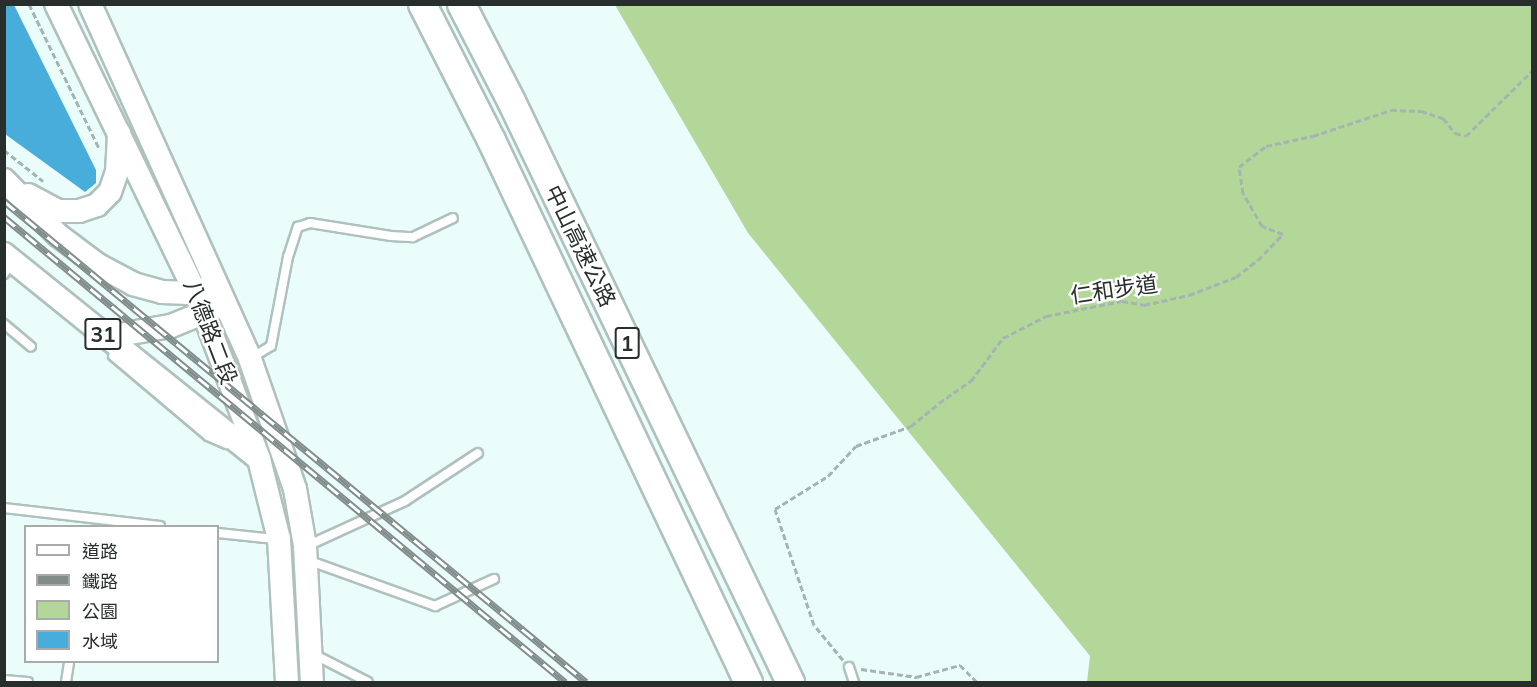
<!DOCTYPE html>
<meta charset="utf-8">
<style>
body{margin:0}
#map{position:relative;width:1537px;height:687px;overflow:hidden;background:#ebfdfa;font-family:Mulish,"Noto Sans TC",sans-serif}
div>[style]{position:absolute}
.green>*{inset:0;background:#b3d798}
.water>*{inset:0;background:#49addc}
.path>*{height:3px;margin-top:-1.5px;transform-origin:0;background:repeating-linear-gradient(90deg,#a6b4b1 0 6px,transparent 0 9px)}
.roads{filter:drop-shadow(2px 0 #afc1bd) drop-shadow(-2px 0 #afc1bd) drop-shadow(0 2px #afc1bd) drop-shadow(0 -2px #afc1bd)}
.service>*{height:8px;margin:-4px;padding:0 4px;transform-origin:4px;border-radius:4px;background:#fff}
.primary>*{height:22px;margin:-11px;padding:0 11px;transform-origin:11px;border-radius:11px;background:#fff}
.motorway>*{height:27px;margin:-13.5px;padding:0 13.5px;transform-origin:13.5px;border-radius:13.5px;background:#fff}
.rail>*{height:7px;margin-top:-3.5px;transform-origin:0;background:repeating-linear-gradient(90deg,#fff 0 14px,#818d8b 0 28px);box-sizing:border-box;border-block:2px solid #818d8b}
span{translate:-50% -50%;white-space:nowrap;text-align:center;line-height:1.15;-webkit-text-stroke:4.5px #fff;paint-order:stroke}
.shield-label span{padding:2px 4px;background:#fff;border:2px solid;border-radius:4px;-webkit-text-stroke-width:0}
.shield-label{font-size:21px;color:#272e2c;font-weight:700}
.street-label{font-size:22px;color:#272e2c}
.frame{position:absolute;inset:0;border:6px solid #272e2c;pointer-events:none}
.legend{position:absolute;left:24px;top:525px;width:195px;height:138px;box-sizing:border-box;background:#fff;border:2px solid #a9abab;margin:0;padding:8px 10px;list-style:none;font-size:18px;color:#272e2c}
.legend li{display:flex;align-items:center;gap:12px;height:30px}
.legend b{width:30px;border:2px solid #a9abab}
</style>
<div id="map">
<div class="green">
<i style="clip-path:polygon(615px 5px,1532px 5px,1532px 682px,1087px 682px,1090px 656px,748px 233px)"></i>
</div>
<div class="water">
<i style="clip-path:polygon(5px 4px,14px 5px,96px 170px,96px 183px,85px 192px,5px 134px)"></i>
</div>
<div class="path">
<i style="left:29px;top:4px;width:160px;rotate:64.1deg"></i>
<i style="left:4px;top:150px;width:50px;rotate:38.5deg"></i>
<i style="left:843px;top:660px;width:45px;rotate:-129.6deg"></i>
<i style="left:814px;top:625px;width:122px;rotate:-108.6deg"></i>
<i style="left:775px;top:509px;width:62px;rotate:-31.9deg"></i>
<i style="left:828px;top:476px;width:41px;rotate:-47deg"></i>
<i style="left:856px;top:446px;width:59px;rotate:-20deg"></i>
<i style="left:911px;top:426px;width:36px;rotate:-39deg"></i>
<i style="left:939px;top:403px;width:39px;rotate:-35deg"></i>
<i style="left:971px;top:381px;width:54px;rotate:-53.3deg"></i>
<i style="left:1003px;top:338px;width:48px;rotate:-27.1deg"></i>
<i style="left:1046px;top:316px;width:77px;rotate:-11.2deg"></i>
<i style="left:1122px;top:301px;width:22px;rotate:10deg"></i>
<i style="left:1144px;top:305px;width:46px;rotate:-12.5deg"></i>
<i style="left:1189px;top:295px;width:50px;rotate:-21deg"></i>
<i style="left:1236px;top:277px;width:28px;rotate:-38deg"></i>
<i style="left:1258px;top:260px;width:36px;rotate:-46deg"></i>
<i style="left:1283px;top:234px;width:22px;rotate:-159deg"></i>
<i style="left:1262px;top:226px;width:38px;rotate:-120deg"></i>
<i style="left:1243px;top:193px;width:26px;rotate:-99deg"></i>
<i style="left:1239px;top:167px;width:34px;rotate:-38deg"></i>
<i style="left:1266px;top:146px;width:48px;rotate:-12deg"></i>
<i style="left:1313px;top:136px;width:82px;rotate:-18.4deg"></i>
<i style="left:1391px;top:110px;width:30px;rotate:2deg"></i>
<i style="left:1421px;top:111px;width:23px;rotate:18deg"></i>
<i style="left:1443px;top:118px;width:19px;rotate:51deg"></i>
<i style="left:1455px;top:133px;width:11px;rotate:15deg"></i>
<i style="left:1466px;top:136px;width:93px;rotate:-44.6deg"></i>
<i style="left:861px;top:669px;width:56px;rotate:8.3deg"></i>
<i style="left:916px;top:677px;width:46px;rotate:-15.3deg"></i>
<i style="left:960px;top:665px;width:24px;rotate:45deg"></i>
</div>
<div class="roads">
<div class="service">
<i style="left:4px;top:274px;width:14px;rotate:-56deg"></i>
<i style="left:4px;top:324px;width:35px;rotate:40deg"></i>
<i style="left:113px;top:356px;width:124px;rotate:40.1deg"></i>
<i style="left:208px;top:436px;width:20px;rotate:24deg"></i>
<i style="left:251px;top:358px;width:23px;rotate:-31deg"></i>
<i style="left:271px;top:346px;width:91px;rotate:-79.2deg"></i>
<i style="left:288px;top:257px;width:32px;rotate:-72deg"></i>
<i style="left:298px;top:227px;width:13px;rotate:-18deg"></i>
<i style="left:310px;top:223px;width:82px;rotate:9.1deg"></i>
<i style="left:391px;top:236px;width:22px;rotate:3deg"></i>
<i style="left:413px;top:237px;width:44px;rotate:-25.4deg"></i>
<i style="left:4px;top:508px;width:157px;rotate:6.6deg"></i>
<i style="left:218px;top:533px;width:57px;rotate:6deg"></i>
<i style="left:309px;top:545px;width:106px;rotate:-24.6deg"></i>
<i style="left:405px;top:501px;width:87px;rotate:-33.3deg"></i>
<i style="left:310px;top:561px;width:133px;rotate:19.8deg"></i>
<i style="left:435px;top:606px;width:65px;rotate:-24.6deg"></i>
<i style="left:315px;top:655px;width:59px;rotate:27deg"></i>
<i style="left:849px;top:667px;width:16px;rotate:72deg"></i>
<i style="left:4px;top:680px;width:24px;rotate:5deg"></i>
<i style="left:66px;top:682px;width:20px;rotate:-81deg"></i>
</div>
<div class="primary">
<i style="left:56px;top:4px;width:321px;rotate:64.2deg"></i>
<i style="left:196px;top:293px;width:178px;rotate:69.2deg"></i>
<i style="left:259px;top:459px;width:82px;rotate:76deg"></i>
<i style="left:279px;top:539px;width:143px;rotate:86.8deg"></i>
<i style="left:90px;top:4px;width:389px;rotate:65.7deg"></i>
<i style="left:250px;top:359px;width:138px;rotate:70.9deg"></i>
<i style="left:295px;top:489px;width:58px;rotate:80deg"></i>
<i style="left:305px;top:546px;width:136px;rotate:87.1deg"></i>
<i style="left:4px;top:180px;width:77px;rotate:45.5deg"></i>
<i style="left:58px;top:235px;width:50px;rotate:36.9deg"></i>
<i style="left:98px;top:265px;width:40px;rotate:28deg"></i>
<i style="left:133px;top:284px;width:30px;rotate:15deg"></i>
<i style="left:162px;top:292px;width:34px;rotate:2deg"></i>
<i style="left:196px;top:293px;width:13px;rotate:-23deg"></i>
<i style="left:28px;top:195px;width:34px;rotate:28deg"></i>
<i style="left:58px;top:211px;width:21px"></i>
<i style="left:79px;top:211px;width:19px;rotate:-18deg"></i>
<i style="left:97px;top:205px;width:18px;rotate:-45deg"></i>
<i style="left:110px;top:192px;width:21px;rotate:-71deg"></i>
<i style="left:117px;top:172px;width:39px;rotate:-87deg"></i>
<i style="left:4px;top:254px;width:132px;rotate:38.9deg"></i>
<i style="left:107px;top:337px;width:65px;rotate:-9.8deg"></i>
<i style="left:171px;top:326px;width:48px;rotate:-22.2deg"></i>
<i style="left:107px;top:337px;width:193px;rotate:38.7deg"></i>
</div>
<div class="motorway">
<i style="left:422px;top:4px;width:153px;rotate:63.1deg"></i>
<i style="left:491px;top:140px;width:600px;rotate:64.63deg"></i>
<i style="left:461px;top:4px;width:109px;rotate:62.7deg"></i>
<i style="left:511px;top:101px;width:645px;rotate:64.35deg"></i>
</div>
</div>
<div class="rail">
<i style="left:4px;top:201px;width:755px;rotate:39.57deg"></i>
<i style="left:4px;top:217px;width:729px;rotate:39.65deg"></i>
</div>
<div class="shield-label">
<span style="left:103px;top:334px">31</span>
<span style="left:627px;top:343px">1</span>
</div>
<div class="street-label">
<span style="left:580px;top:246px;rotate:64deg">中山高速公路</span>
<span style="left:1114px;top:290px;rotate:-8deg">仁和步道</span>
<span style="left:210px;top:332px;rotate:69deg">八德路二段</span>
</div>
<div class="frame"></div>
<ul class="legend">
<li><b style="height:8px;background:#fff"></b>道路</li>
<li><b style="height:8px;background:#818d8b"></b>鐵路</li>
<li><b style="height:16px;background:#b3d798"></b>公園</li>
<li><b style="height:16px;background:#49addc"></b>水域</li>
</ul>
</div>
